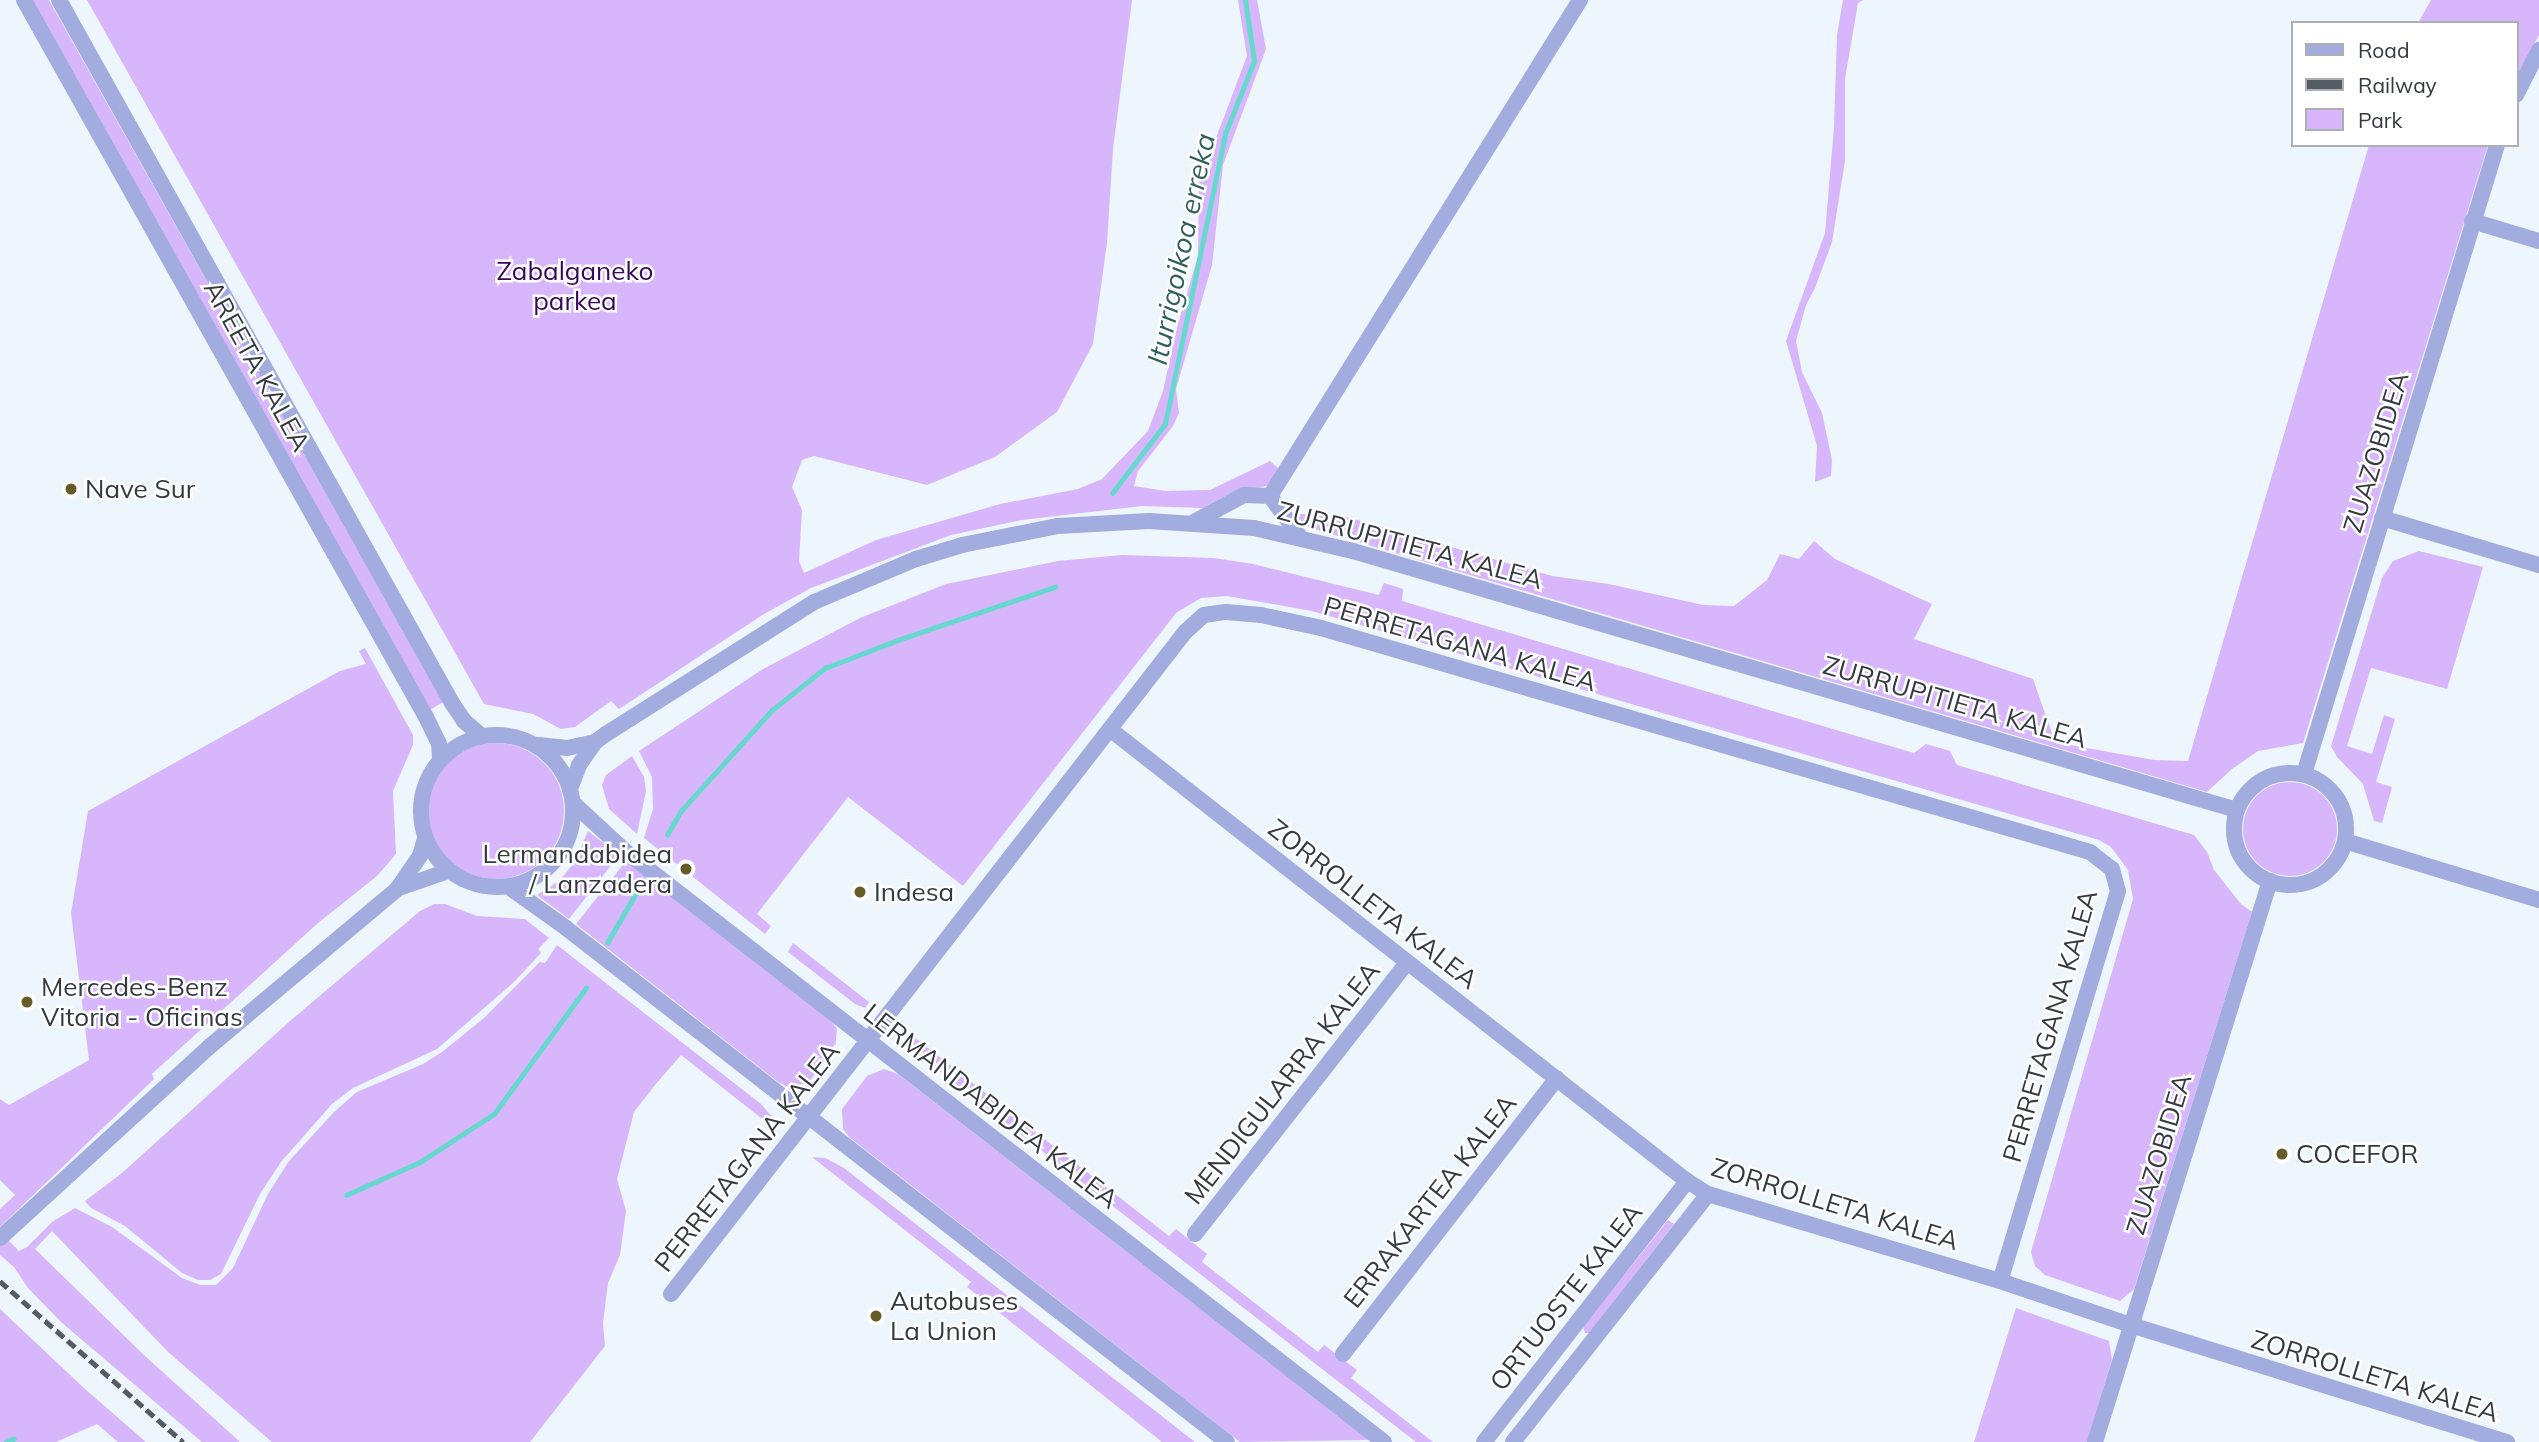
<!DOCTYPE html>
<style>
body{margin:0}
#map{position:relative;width:2539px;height:1442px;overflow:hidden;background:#edf5fd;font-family:Mulish,sans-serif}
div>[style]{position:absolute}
.green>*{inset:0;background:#d8b6fc}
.round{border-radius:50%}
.stream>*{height:4.5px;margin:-2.25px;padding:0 2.25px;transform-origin:2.25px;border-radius:2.25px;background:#66d8ce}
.minor>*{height:16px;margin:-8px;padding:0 8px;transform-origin:8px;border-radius:8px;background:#a3acdf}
.minor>.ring{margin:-8px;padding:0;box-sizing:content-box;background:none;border:16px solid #a3acdf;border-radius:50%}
.rail>*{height:4.5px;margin-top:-2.25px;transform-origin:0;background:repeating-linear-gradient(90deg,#545c64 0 10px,transparent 0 15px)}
.dots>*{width:19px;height:19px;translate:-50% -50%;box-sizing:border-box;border:4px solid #fff;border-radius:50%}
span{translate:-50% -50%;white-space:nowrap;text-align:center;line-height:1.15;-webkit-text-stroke:5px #fff;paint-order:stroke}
.park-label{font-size:26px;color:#3a075b}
.street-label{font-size:26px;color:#333a42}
.poi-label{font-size:26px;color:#333a42}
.left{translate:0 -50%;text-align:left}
.right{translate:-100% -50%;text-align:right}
.water-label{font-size:28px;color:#2e5f5b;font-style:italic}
.legend{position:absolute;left:2291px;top:21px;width:228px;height:126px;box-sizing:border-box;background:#fff;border:2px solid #adb0b3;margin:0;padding:9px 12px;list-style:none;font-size:21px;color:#333a42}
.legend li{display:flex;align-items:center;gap:14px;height:35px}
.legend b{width:35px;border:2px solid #adb0b3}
</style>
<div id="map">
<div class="green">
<i style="clip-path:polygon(33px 0,49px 0,443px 702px,430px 710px)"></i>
<i style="clip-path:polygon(87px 0,1132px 0,1113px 149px,1107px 243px,1093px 344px,1057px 412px,995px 457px,927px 485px,814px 456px,802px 460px,792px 487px,802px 510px,799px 561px,804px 573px,876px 540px,1000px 504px,1078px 489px,1102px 479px,1148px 431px,1163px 391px,1177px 327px,1198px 256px,1199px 183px,1247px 56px,1238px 0,1257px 0,1266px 49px,1223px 165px,1212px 265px,1176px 389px,1179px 413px,1173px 426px,1138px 471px,1134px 486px,1166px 491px,1210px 490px,1270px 461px,1280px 470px,1278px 483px,1227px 495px,1203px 508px,1142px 506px,1022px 520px,951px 535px,811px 588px,764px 614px,619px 709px,611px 701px,575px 727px,561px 729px,533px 714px,484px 704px)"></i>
<i style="clip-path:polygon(1843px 0,1863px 0,1858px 3px,1845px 79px,1845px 161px,1832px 242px,1815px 288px,1806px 305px,1796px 341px,1802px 372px,1822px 413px,1832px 460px,1831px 476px,1815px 482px,1817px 446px,1786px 341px,1825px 233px,1834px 127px,1837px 35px)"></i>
<i style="clip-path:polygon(2431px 0,2539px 0,2539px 35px,2516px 77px,2516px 23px,2418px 23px)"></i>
<i style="clip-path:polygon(2369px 145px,2488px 145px,2303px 743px,2258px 751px,2232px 769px,2207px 792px,1304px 526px,1287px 513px,1347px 517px,1552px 576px,1609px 584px,1703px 605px,1734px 606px,1767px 580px,1780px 554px,1799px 559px,1814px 541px,1835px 559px,1932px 604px,1914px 639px,2033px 679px,2054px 739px,2070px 745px,2154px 760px,2188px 761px)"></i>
<i style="clip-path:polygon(2419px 551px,2483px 567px,2447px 689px,2371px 668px,2347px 746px,2372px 754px,2384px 715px,2395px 719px,2376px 782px,2392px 787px,2382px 823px,2374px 821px,2363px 784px,2337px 757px,2331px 746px,2382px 578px,2393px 561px)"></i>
<i style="clip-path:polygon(1122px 555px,1214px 558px,1253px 564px,1379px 595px,1384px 583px,1403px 589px,1402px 601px,1914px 753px,1926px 744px,1950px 751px,1957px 765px,2194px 835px,2207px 852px,2214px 870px,2241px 904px,2252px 912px,2134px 1289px,2120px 1301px,2045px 1275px,2035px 1266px,2031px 1252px,2133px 899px,2128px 870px,2111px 847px,2099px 840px,1312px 611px,1227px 596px,1201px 598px,1176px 613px,963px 886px,848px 797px,757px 914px,771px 926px,765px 934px,644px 838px,653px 809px,652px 777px,639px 751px,763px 669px,860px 618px,946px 584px,1058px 561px)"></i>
<i style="clip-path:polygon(365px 648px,413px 735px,413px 745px,393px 791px,396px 854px,377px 876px,318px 923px,152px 1074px,154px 1079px,0 1227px,0 1209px,15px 1195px,0 1180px,0 1099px,9px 1105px,89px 1060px,71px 913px,88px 811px,340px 671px,366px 664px,359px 651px)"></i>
<i class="round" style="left:428px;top:743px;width:136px;height:136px"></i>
<i style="clip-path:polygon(632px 756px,644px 777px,646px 791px,637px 834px,609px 809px,602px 785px,606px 775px)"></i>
<i class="round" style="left:2243px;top:782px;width:94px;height:94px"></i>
<i style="clip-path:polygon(588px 831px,619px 855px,569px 919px,537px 895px,559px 881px,574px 863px)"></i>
<i style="clip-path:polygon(626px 861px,830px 1019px,837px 1029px,835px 1048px,809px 1082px,790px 1088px,778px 1082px,576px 924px)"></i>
<i style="clip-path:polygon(434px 904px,445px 904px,477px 916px,525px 919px,549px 938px,538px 949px,541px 953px,514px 982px,437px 1049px,353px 1088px,332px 1104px,281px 1162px,260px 1194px,221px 1274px,210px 1280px,198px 1280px,182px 1273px,125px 1226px,91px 1208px,85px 1201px,122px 1173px,290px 1021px,420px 911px)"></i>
<i style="clip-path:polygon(793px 943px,869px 1002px,865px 1008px,855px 1004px,788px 952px)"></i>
<i style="clip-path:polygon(557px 945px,761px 1104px,774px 1119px,775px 1129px,681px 1055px,655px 1085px,634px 1112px,617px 1179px,626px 1211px,620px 1255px,608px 1283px,603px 1323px,605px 1346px,530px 1442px,272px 1442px,168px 1352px,52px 1231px,35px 1249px,145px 1356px,240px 1442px,202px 1442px,61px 1322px,28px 1288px,14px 1267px,0 1255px,0 1232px,19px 1251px,27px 1247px,52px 1222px,75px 1208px,112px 1227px,182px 1278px,200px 1285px,216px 1285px,233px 1268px,268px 1194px,289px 1161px,335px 1111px,357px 1092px,423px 1064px,442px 1052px,484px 1018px,540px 962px,545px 963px)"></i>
<i style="clip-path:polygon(910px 1034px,1169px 1236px,1176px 1229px,1207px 1254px,1202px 1262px,1318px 1352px,1324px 1345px,1357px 1370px,1351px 1378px,1433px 1442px,1416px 1442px,925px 1060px,914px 1047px)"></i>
<i style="clip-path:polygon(884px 1069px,898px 1074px,1369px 1440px,1240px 1442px,849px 1137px,843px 1129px,842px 1109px,867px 1076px)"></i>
<i style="clip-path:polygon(812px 1157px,825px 1158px,844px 1168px,1195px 1442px,1162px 1442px,967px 1287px,971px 1282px)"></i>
<i style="clip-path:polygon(1668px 1220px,1674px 1224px,1589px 1333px,1585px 1333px,1583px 1327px)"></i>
<i style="clip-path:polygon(2016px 1308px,2109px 1341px,2112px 1360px,2087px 1442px,1974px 1442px)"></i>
<i style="clip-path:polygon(0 1309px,86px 1390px,146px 1442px,118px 1442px,97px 1424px,56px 1442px,0 1442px)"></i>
</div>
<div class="stream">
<i style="left:1112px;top:493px;width:87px;rotate:-52.5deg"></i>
<i style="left:1165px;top:424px;width:296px;rotate:-78.3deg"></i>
<i style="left:1225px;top:134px;width:79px;rotate:-68.3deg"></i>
<i style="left:1254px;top:61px;width:62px;rotate:-98.4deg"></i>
<i style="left:667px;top:835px;width:28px;rotate:-60deg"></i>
<i style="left:681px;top:811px;width:136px;rotate:-48deg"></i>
<i style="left:772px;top:710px;width:68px;rotate:-38.4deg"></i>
<i style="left:825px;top:668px;width:78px;rotate:-21deg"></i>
<i style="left:898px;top:640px;width:166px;rotate:-18.7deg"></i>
<i style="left:607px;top:943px;width:72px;rotate:-59.9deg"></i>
<i style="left:346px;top:1195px;width:81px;rotate:-24deg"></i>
<i style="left:420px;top:1162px;width:88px;rotate:-33deg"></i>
<i style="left:494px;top:1114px;width:156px;rotate:-53.9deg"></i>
<i style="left:6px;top:1442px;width:8px;rotate:-23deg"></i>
</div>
<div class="minor">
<i style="left:24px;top:0;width:822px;rotate:60.72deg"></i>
<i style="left:426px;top:717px;width:30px;rotate:64deg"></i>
<i style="left:439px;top:744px;width:15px;rotate:86deg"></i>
<i style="left:59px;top:0;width:805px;rotate:60.79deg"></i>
<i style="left:452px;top:703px;width:22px;rotate:56deg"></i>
<i style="left:464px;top:721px;width:23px;rotate:40deg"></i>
<i style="left:2516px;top:95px;width:51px;rotate:-62.9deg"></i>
<i style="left:2472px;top:221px;width:70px;rotate:16.6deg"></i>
<i style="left:1270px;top:496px;width:585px;rotate:-57.99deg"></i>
<i style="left:2382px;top:518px;width:164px;rotate:16.7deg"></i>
<i style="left:1194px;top:522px;width:57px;rotate:-28.4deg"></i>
<i style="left:1244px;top:495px;width:26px;rotate:2deg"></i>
<i style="left:1270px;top:496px;width:51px;rotate:53.8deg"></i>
<i style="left:1111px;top:730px;width:732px;rotate:38.06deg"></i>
<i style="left:1687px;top:1181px;width:25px;rotate:32deg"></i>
<i style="left:1708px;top:1194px;width:305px;rotate:16.6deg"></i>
<i style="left:2000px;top:1281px;width:138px;rotate:18.6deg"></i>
<i style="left:2131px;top:1325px;width:394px;rotate:17.3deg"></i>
<i class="ring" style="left:421px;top:735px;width:136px;height:136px"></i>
<i style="left:539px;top:745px;width:28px;rotate:6deg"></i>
<i style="left:567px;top:748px;width:29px;rotate:-12deg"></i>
<i class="ring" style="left:2234px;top:773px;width:96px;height:96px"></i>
<i style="left:2304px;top:774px;width:658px;rotate:-72.94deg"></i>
<i style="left:570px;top:789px;width:26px;rotate:-69deg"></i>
<i style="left:579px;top:765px;width:28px;rotate:-55deg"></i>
<i style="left:595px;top:742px;width:14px;rotate:-36deg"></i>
<i style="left:606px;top:734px;width:246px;rotate:-32.4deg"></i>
<i style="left:814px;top:602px;width:111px;rotate:-22.9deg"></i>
<i style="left:916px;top:559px;width:48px;rotate:-16.9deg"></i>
<i style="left:962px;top:545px;width:98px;rotate:-11.2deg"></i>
<i style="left:1058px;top:526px;width:91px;rotate:-3.1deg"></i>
<i style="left:1149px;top:521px;width:105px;rotate:3.8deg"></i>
<i style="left:1254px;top:528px;width:102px;rotate:13.1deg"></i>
<i style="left:1353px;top:551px;width:921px;rotate:16.33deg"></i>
<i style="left:573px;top:803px;width:71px;rotate:42.7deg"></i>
<i style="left:625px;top:851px;width:962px;rotate:37.91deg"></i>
<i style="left:2345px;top:841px;width:203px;rotate:16.9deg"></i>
<i style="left:509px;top:887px;width:70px;rotate:35.7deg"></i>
<i style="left:566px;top:928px;width:837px;rotate:37.87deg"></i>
<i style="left:399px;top:888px;width:52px;rotate:-19.1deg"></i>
<i style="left:1195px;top:1234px;width:344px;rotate:-52deg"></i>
<i style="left:0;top:1238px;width:283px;rotate:-42.4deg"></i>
<i style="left:209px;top:1047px;width:246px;rotate:-40deg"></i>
<i style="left:397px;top:889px;width:40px;rotate:-55.1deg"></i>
<i style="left:420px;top:856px;width:18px;rotate:-74deg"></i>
<i style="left:671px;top:1294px;width:838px;rotate:-52.17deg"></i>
<i style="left:1185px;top:632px;width:25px;rotate:-42deg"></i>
<i style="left:1204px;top:615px;width:22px;rotate:-8deg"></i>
<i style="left:1226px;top:612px;width:35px;rotate:5deg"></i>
<i style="left:1261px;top:615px;width:61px;rotate:12.2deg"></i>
<i style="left:1321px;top:628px;width:801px;rotate:16.24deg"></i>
<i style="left:2090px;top:852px;width:28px;rotate:38deg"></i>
<i style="left:2112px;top:869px;width:23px;rotate:75deg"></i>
<i style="left:2118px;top:891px;width:407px;rotate:106.8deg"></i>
<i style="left:1343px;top:1354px;width:349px;rotate:-52.2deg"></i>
<i style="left:1484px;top:1442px;width:331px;rotate:-52.1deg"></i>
<i style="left:1513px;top:1442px;width:315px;rotate:-51.8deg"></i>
<i style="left:2095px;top:1442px;width:588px;rotate:-72.68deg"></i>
</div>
<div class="rail">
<i style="left:0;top:1281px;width:244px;rotate:41.3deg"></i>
</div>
<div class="dots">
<i style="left:71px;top:489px;background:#655c28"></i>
<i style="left:686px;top:869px;background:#655c28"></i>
<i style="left:860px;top:892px;background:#655c28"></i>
<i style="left:27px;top:1002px;background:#655c28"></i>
<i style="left:2282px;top:1154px;background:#655c28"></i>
<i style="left:876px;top:1316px;background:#655c28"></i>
</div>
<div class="park-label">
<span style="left:575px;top:286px">Zabalganeko<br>parkea</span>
</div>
<div class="street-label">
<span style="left:257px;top:366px;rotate:61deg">AREETA KALEA</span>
<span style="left:2376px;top:452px;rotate:-73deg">ZUAZOBIDEA</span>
<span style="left:1410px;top:545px;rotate:15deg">ZURRUPITIETA KALEA</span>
<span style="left:1460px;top:644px;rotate:16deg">PERRETAGANA KALEA</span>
<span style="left:1955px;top:702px;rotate:16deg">ZURRUPITIETA KALEA</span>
<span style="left:1373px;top:904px;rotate:38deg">ZORROLLETA KALEA</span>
<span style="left:2050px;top:1026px;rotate:-74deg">PERRETAGANA KALEA</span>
<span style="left:1282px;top:1083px;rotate:-52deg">MENDIGULARRA KALEA</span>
<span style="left:991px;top:1106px;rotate:38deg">LERMANDABIDEA KALEA</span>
<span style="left:2159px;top:1154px;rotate:-73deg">ZUAZOBIDEA</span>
<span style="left:747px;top:1157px;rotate:-52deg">PERRETAGANA KALEA</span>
<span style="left:1430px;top:1201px;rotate:-52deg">ERRAKARTEA KALEA</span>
<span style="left:1835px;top:1204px;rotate:17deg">ZORROLLETA KALEA</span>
<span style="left:1566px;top:1297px;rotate:-52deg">ORTUOSTE KALEA</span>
<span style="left:2375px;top:1376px;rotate:17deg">ZORROLLETA KALEA</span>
</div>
<div class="poi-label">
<span class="left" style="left:85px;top:489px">Nave Sur</span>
<span class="right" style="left:672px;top:869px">Lermandabidea<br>/ Lanzadera</span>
<span class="left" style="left:874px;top:892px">Indesa</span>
<span class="left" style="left:41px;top:1002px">Mercedes-Benz<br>Vitoria - Oficinas</span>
<span class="left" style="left:2296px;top:1154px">COCEFOR</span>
<span class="left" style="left:890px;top:1316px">Autobuses<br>La Union</span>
</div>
<div class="water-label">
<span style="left:1181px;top:249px;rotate:-78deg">Iturrigoikoa erreka</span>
</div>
<ul class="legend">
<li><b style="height:9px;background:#a3acdf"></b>Road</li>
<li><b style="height:9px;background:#545c64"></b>Railway</li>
<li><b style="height:19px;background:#d8b6fc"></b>Park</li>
</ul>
</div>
